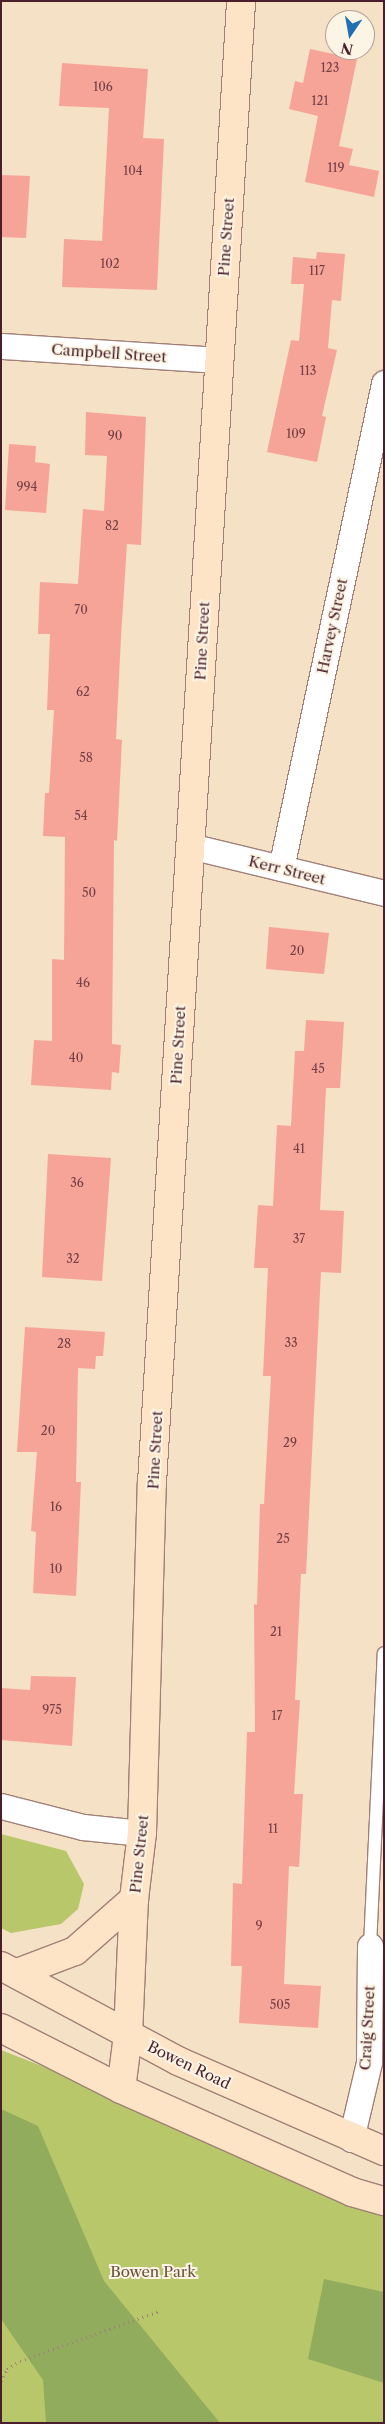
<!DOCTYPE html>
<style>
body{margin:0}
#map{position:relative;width:385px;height:2424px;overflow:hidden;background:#f5e1c5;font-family:"Libre Caslon Text",serif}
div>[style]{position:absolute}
.green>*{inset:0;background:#b8c769}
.forest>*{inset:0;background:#92ac5d}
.building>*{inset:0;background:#f7a498}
.path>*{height:3px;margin-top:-1.5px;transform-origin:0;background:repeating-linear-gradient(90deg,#a08078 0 1px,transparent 0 5px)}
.roads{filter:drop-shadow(1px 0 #a08078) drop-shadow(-1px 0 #a08078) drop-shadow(0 1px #a08078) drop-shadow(0 -1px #a08078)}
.lane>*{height:12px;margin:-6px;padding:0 6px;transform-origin:6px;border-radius:6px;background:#fff}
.street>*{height:25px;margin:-12.5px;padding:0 12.5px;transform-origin:12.5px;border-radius:12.5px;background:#fff}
.secondary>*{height:28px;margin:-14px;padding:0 14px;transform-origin:14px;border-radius:14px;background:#fee4c6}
span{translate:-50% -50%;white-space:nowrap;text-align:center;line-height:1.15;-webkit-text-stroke:4px #fcf5e5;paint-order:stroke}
.number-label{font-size:12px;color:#754046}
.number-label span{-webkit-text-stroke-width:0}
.street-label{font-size:15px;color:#4a1f2b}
.park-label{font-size:15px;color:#6b513e}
.frame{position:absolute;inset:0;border:2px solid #4a1f2b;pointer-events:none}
.north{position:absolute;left:325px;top:10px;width:50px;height:50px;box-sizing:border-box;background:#fcf5e5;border:1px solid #b59f9b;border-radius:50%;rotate:192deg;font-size:14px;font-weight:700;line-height:20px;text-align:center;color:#4a1f2b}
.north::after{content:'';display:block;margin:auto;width:18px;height:22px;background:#1f6fb2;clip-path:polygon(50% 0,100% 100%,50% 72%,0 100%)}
</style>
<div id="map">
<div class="green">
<i style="clip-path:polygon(1px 1834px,66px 1851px,84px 1884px,78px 1909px,61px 1924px,11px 1933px,1px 1928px)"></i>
<i style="clip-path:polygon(1px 2050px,384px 2200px,384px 2423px,1px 2423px)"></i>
</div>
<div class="forest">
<i style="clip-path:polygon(1px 2109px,38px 2126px,104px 2281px,220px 2423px,46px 2423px,43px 2380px,1px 2319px)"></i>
<i style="clip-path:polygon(324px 2279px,384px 2292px,384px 2383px,308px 2359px)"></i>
</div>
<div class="building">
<i style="clip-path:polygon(310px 49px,357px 59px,339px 146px,353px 149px,349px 165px,379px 171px,374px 197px,305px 182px,318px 116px,289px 109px,295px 81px,303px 83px)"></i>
<i style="clip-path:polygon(62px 63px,148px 69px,143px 138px,164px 139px,157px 290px,62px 287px,64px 239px,102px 241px,109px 108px,59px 106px)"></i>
<i style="clip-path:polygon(1px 175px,30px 176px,26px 238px,1px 237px)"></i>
<i style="clip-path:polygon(317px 252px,345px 254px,341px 301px,332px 300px,328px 348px,337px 350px,322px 416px,326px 417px,317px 462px,267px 452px,291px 340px,299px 341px,304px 284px,291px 284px,293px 257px,316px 259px)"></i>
<i style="clip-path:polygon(86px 412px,146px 417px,141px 545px,127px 544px,121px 637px,116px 739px,122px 740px,117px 841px,114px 840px,112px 1044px,121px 1045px,119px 1073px,112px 1072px,111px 1090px,31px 1085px,34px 1040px,52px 1041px,52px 959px,64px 960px,65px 837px,43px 836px,45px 793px,49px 793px,54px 710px,47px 710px,50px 634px,38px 634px,40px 582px,78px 584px,83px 509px,104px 511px,107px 456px,85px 455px)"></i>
<i style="clip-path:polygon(9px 444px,36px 446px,35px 462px,50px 464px,46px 513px,5px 510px)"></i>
<i style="clip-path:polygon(269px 927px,329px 933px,324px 974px,266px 969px)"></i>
<i style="clip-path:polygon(306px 1020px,344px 1022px,340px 1088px,326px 1088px,320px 1210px,344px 1211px,341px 1273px,321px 1272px,306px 1574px,301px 1574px,295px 1700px,300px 1700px,294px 1794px,303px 1794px,299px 1867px,289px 1866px,284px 1984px,321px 1986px,318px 2028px,239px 2023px,242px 1966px,231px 1966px,233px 1883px,242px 1884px,247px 1732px,255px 1732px,254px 1604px,257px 1605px,260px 1504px,264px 1504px,271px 1376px,263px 1376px,268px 1268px,254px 1268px,258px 1205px,273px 1206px,277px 1125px,291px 1126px,295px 1051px,304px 1051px)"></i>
<i style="clip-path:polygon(48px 1154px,111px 1158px,102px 1281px,42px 1277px)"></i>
<i style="clip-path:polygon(25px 1327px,105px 1332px,103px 1356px,96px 1356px,95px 1369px,78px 1368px,76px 1482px,81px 1482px,76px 1596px,33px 1593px,36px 1532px,31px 1531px,37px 1452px,17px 1452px)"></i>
<i style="clip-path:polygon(31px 1676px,76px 1677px,72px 1746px,1px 1740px,1px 1688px,30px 1690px)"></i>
</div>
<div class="path">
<i style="left:1px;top:2381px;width:13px;rotate:-63deg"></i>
<i style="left:7px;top:2369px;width:15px;rotate:-32deg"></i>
<i style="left:20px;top:2361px;width:149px;rotate:-19.7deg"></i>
</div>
<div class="roads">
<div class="lane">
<i style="left:370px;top:1946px;width:293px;rotate:-87.3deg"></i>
</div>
<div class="street">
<i style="left:1px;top:346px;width:217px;rotate:3.7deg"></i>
<i style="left:190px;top:846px;width:200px;rotate:13.6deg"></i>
<i style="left:281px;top:868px;width:496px;rotate:-78deg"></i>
<i style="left:1px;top:1806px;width:85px;rotate:14.4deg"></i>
<i style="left:83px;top:1827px;width:59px;rotate:5.8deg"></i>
<i style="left:351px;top:2139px;width:79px;rotate:-76.8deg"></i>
<i style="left:369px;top:2062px;width:116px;rotate:-89.5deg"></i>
</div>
<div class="secondary">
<i style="left:1px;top:1966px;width:201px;rotate:28.2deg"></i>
<i style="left:178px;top:2061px;width:225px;rotate:23.6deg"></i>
<i style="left:17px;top:1973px;width:62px;rotate:-20.8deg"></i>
<i style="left:75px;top:1951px;width:79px;rotate:-41.4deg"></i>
<i style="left:1px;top:2028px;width:135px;rotate:26.9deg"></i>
<i style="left:121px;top:2089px;width:253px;rotate:24deg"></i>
<i style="left:352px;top:2192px;width:33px;rotate:16deg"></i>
<i style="left:121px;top:2089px;width:54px;rotate:-82.6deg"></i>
<i style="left:128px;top:2035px;width:136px;rotate:-87.5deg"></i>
<i style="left:134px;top:1899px;width:66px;rotate:-83.1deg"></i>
<i style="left:142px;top:1833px;width:350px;rotate:-88.4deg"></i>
<i style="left:152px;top:1483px;width:1485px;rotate:-86.56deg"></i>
</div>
</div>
<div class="number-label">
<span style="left:330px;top:68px">123</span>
<span style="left:103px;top:87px">106</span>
<span style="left:320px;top:101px">121</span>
<span style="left:336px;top:168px">119</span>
<span style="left:133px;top:171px">104</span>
<span style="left:110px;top:264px">102</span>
<span style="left:317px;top:271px">117</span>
<span style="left:308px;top:371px">113</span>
<span style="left:296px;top:434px">109</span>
<span style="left:115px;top:436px">90</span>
<span style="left:27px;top:487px">994</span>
<span style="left:112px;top:526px">82</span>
<span style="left:81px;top:610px">70</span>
<span style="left:83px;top:692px">62</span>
<span style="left:86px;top:758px">58</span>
<span style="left:81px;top:816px">54</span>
<span style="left:89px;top:893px">50</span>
<span style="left:297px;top:951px">20</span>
<span style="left:83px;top:983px">46</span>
<span style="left:76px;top:1058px">40</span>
<span style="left:318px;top:1069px">45</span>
<span style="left:299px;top:1149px">41</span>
<span style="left:77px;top:1183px">36</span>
<span style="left:299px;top:1239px">37</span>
<span style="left:73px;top:1259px">32</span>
<span style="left:291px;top:1343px">33</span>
<span style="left:64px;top:1344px">28</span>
<span style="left:48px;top:1431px">20</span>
<span style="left:290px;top:1443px">29</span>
<span style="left:56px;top:1507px">16</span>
<span style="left:283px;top:1539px">25</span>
<span style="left:56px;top:1569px">10</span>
<span style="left:276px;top:1632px">21</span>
<span style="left:52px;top:1710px">975</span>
<span style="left:277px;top:1716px">17</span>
<span style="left:273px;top:1829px">11</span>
<span style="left:259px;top:1926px">9</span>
<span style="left:280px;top:2005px">505</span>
</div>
<div class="street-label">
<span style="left:226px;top:237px;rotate:-86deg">Pine Street</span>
<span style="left:109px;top:353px;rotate:4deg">Campbell Street</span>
<span style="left:332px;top:626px;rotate:-78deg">Harvey Street</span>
<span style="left:202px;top:641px;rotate:-87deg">Pine Street</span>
<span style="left:287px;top:870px;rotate:14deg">Kerr Street</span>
<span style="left:178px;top:1045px;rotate:-87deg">Pine Street</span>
<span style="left:155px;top:1450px;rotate:-87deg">Pine Street</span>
<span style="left:139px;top:1854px;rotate:-84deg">Pine Street</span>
<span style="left:367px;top:2028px;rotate:-87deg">Craig Street</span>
<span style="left:189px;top:2065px;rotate:26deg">Bowen Road</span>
</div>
<div class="park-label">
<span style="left:153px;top:2272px">Bowen Park</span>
</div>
<div class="frame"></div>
<div class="north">N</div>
</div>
